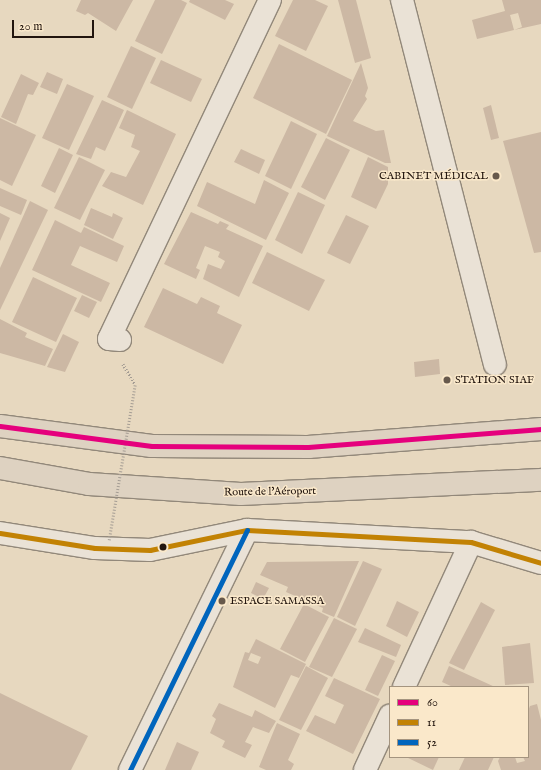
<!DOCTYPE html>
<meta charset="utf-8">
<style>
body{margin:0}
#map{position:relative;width:541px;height:770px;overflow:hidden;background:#e7d8bf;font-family:"IM FELL English",serif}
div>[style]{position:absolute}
.building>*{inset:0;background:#ccb8a4}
.path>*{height:2.5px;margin-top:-1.25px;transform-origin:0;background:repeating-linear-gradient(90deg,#a49c93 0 1px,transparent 0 3px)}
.roads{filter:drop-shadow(1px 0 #92887a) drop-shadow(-1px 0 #92887a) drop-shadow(0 1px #92887a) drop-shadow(0 -1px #92887a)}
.minor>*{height:22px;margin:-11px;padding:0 11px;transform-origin:11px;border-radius:11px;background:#eae2d6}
.highway>*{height:22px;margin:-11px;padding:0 11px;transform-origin:11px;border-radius:11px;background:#ded2c1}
.path-bridge>*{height:2.5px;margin-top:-1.25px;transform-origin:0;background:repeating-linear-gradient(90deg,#a49c93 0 1px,transparent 0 3px)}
.bus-1>*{height:5px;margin:-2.5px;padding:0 2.5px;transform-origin:2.5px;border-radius:2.5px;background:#e5007d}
.bus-2>*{height:5px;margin:-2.5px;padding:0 2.5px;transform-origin:2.5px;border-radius:2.5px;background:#c28204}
.bus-3>*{height:5px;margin:-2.5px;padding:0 2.5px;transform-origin:2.5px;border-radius:2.5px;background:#0065bd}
.dots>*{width:11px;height:11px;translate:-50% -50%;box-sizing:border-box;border:2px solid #fae8ca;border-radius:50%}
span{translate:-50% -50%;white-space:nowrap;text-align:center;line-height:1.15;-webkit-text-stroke:3px #fae8ca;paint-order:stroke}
.poi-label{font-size:11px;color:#22150e}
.right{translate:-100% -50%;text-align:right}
.left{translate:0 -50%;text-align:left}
.street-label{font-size:11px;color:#22150e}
.legend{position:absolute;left:389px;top:686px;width:140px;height:72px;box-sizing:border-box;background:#fae8ca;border:1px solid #a4947f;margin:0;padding:5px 7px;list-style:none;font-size:12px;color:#22150e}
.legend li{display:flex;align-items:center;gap:8px;height:20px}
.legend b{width:20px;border:1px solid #a4947f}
.scale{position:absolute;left:12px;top:20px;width:82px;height:18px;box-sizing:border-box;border:2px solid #22150e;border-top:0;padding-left:5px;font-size:12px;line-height:14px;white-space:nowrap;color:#22150e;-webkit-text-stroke:3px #fae8ca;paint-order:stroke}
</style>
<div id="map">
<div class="building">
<i style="clip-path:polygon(81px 0,133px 0,116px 31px,88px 13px,85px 15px,76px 11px)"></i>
<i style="clip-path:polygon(155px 0,181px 0,187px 3px,162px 54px,135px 41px)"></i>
<i style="clip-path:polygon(190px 0,225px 0,234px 4px,225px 20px,189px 2px)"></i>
<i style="clip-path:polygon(293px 0,315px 0,328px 6px,306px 51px,275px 36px)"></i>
<i style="clip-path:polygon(338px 0,356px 0,371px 58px,355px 63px)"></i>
<i style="clip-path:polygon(502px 0,541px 0,541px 24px,514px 30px,522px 27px,518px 13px,510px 15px,514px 30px,477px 39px,472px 20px,505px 11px)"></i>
<i style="clip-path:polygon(279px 44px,352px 80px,326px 134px,253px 98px)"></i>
<i style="clip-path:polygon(131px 46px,156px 58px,132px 109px,107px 97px)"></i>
<i style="clip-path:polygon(161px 60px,202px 79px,191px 102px,150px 83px)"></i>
<i style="clip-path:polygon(361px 63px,368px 88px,365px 96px,367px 99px,353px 121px,376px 131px,384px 130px,391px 163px,385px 163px,327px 136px)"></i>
<i style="clip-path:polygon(47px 72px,63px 79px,57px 94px,40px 87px)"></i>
<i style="clip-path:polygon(21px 74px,39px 83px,33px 95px,28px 94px,16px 124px,1px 117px)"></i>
<i style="clip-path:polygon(67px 84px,94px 96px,69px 150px,42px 138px)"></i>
<i style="clip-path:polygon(102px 100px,124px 110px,105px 151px,96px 147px,91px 159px,76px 154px)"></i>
<i style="clip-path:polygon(491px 105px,499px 138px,491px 140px,483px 108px)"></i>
<i style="clip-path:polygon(127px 110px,176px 134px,143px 205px,102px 186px,111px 172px,126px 177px,140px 151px,131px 147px,135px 135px,119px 128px)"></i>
<i style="clip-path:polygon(0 118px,36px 135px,12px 186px,0 180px)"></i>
<i style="clip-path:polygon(291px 121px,317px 134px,291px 189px,265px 176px)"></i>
<i style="clip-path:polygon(541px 132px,541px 252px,534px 253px,503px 141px)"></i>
<i style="clip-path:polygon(326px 138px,350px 150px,325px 200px,301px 187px)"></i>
<i style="clip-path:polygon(59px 148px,73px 155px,55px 193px,41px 186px)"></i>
<i style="clip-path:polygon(241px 149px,265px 160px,259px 174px,234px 162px)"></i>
<i style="clip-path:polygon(79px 157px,105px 170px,80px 220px,54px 208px)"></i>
<i style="clip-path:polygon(368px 157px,388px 167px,388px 184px,376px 209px,351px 197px)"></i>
<i style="clip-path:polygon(264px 180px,289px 193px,266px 240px,197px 206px,207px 182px,255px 204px)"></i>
<i style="clip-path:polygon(0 188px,27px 200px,21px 215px,0 206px)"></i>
<i style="clip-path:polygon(298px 192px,325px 205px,302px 254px,275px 240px)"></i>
<i style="clip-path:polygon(30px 201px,48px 210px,0 310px,0 268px)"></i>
<i style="clip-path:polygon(91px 208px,112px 217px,113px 213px,123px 218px,113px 239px,84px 225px)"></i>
<i style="clip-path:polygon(191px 212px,218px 224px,220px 221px,229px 225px,226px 229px,263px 246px,239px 297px,203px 279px,208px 264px,221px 269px,225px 261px,218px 257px,220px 252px,205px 246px,196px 268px,200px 270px,196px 279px,164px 264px)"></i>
<i style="clip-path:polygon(0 213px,10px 218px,0 241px)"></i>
<i style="clip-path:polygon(346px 215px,369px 226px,350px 264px,327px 253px)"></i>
<i style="clip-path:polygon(55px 220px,81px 233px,84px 227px,124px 246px,117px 262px,80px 246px,71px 265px,110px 283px,101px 302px,32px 270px)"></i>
<i style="clip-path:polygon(267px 252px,325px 280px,309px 311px,252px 283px)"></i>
<i style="clip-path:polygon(33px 277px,77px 298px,56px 342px,12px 322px)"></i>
<i style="clip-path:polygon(163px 288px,197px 304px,201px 297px,220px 306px,217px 313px,242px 325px,223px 364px,144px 327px)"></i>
<i style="clip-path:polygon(82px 295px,97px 302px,89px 318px,74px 311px)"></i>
<i style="clip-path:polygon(0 319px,27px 333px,25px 337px,53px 349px,45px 366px,0 353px)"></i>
<i style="clip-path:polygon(63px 334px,79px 342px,65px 372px,47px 367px)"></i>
<i style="clip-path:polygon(439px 359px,440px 374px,415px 377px,414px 362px)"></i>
<i style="clip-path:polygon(359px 561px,334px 617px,322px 612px,323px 608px,286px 592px,288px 587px,260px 575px,267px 562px)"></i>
<i style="clip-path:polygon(363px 561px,382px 569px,355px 626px,337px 617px)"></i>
<i style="clip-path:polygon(256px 582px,269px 588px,263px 599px,251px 593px)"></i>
<i style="clip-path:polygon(397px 601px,419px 612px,407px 637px,386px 626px)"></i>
<i style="clip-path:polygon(481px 602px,495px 610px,464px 670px,449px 663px)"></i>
<i style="clip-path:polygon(304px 604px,329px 617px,305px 662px,280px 649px)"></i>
<i style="clip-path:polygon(334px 618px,357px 629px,332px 677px,309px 667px)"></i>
<i style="clip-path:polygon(365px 628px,401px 645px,396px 657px,358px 642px)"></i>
<i style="clip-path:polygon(evenodd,256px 639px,306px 664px,299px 678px,291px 675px,275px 708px,233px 687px,245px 652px,249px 653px,256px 639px,251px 653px,261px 657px,258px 664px,248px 660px,251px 653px)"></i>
<i style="clip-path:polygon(530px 643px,534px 683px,505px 685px,502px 647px)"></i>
<i style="clip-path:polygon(382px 655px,395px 661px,378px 696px,365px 690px)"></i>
<i style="clip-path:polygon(306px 666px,328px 678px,301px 730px,279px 720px)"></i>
<i style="clip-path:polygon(449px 666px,495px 687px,453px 687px,442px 682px)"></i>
<i style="clip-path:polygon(334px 678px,380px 699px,353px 754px,306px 731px,315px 715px,335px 724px,344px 705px,325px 696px)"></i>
<i style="clip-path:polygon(0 693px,88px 736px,71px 770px,0 770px)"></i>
<i style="clip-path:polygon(219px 703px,252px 717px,255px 710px,276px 721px,269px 733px,253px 727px,245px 742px,252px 745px,245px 758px,222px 747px,225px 741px,210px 733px,216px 719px,212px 716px)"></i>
<i style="clip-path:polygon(537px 704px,541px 720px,541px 770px,501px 770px,498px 761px,500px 757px,515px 757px,517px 763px,525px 761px,523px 757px,528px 757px,528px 711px,530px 706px)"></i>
<i style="clip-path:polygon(277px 723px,300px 734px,288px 760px,294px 764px,291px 770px,266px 770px,259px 767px)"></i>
<i style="clip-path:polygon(177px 742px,199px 752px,191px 770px,165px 770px)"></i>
<i style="clip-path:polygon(406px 757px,439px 757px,433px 770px)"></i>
<i style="clip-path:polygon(465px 757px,494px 757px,488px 770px,459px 770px)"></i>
</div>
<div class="path">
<i style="left:123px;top:364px;width:23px;rotate:59deg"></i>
</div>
<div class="roads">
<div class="minor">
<i style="left:402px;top:0;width:376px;rotate:75.7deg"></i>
<i style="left:120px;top:340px;width:11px;rotate:-175deg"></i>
<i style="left:109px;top:339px;width:375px;rotate:-64.6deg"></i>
<i style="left:0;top:533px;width:96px;rotate:9deg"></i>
<i style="left:95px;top:548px;width:55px;rotate:2.1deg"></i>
<i style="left:150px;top:550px;width:99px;rotate:-11.7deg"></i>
<i style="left:247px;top:530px;width:224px;rotate:3.1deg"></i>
<i style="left:471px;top:542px;width:73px;rotate:16.7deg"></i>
<i style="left:404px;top:687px;width:160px;rotate:-65.2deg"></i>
<i style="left:130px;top:770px;width:267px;rotate:-64deg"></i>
<i style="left:365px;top:770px;width:60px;rotate:-65.2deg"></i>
</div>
<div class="highway">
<i style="left:0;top:426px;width:153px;rotate:7.5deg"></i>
<i style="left:152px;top:446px;width:156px;rotate:0.4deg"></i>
<i style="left:308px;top:447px;width:234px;rotate:-4.4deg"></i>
<i style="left:0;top:468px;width:90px;rotate:10.2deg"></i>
<i style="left:89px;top:484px;width:152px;rotate:3.8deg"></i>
<i style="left:241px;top:494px;width:300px;rotate:-2.7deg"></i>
</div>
</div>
<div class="path-bridge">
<i style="left:109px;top:540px;width:158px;rotate:-80.5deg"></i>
</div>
<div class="bus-1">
<i style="left:0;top:426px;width:153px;rotate:7.5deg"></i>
<i style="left:152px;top:446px;width:156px;rotate:0.4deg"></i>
<i style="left:308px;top:447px;width:234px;rotate:-4.4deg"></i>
</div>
<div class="bus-2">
<i style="left:0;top:533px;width:96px;rotate:9deg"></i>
<i style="left:95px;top:548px;width:55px;rotate:2.1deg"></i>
<i style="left:150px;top:550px;width:99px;rotate:-11.7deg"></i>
<i style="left:247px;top:530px;width:224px;rotate:3.1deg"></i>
<i style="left:471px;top:542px;width:73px;rotate:16.7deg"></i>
</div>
<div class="bus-3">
<i style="left:130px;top:770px;width:267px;rotate:-64deg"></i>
</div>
<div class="dots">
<i style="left:496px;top:176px;background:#67594c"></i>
<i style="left:447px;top:380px;background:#67594c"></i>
<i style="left:163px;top:547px;background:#22150e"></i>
<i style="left:222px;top:601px;background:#67594c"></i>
</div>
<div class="poi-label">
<span class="right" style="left:488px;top:176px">CABINET MÉDICAL</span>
<span class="left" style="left:455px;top:380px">STATION SIAF</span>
<span class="left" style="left:230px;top:601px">ESPACE SAMASSA</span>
</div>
<div class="street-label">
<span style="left:270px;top:492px;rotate:-1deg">Route de l'Aéroport</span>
</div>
<ul class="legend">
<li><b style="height:5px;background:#e5007d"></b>60</li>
<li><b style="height:5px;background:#c28204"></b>11</li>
<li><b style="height:5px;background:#0065bd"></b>52</li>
</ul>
<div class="scale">20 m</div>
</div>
